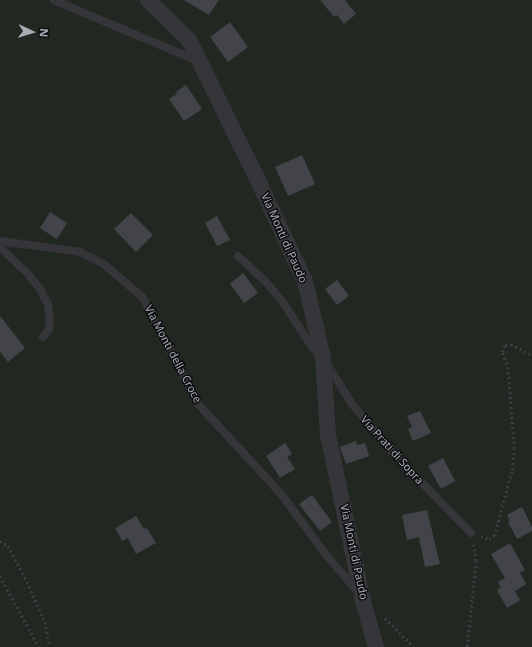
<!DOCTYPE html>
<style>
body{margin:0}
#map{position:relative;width:532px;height:647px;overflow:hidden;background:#141416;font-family:"Noto Sans",sans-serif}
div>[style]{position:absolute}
.green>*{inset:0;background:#212822}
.building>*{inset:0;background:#434449}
.path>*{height:2.5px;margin-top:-1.25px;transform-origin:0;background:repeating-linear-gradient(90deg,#3c3d41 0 2px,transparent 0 5px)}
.lane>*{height:8px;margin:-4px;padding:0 4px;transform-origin:4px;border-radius:4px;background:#36363a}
.street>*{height:16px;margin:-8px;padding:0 8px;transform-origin:8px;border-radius:8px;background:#36363a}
span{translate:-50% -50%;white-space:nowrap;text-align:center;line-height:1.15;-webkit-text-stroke:3px #0f0f11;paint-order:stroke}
.street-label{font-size:11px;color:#a7acb5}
.north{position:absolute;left:12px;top:12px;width:40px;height:40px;-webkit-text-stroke:3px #0f0f11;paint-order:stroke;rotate:94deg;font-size:11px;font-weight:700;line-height:16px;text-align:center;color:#a7acb5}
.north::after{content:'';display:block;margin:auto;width:14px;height:18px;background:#a7acb5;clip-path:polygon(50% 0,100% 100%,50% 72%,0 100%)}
</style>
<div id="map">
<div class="green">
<i style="clip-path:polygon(0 0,532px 0,532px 647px,0 647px)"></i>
</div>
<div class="building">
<i style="clip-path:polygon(184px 0,219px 0,209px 15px)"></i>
<i style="clip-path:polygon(320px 0,345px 0,356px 14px,344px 24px,337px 15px,334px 17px)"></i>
<i style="clip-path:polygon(230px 22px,248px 47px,228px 62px,210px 37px)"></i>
<i style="clip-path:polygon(186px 85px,202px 109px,184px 121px,169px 99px,177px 94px,176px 92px)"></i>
<i style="clip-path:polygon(302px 155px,315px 184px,288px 196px,275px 167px)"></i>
<i style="clip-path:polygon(50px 212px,67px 223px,57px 239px,40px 228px)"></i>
<i style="clip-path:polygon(131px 213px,153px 235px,136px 252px,114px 229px)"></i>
<i style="clip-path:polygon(217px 216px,230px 240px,217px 246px,205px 223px)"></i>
<i style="clip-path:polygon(243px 273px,258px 293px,244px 303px,230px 284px)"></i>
<i style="clip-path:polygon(337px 280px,349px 296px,337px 305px,325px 289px)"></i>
<i style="clip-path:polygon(0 316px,25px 348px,8px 362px,0 352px)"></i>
<i style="clip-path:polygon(420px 411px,431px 433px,413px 441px,408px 429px,412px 427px,407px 416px)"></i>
<i style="clip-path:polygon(356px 441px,357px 445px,365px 443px,369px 456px,346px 464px,340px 447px)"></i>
<i style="clip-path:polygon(285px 443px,292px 454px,287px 457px,295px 469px,280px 478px,266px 456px)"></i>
<i style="clip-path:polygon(443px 458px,455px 481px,441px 489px,428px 466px)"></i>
<i style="clip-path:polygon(312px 495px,332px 522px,320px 531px,299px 504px)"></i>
<i style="clip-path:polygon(522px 507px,532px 527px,532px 531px,517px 539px,508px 522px,510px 521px,507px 515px)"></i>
<i style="clip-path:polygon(427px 510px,440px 564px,425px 567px,419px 537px,407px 540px,402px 515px)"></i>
<i style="clip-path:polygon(136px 516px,144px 529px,147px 528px,156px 543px,136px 554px,128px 538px,122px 541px,115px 528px)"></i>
<i style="clip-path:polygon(510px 543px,525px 570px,520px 573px,526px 584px,515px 591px,520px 600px,507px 608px,497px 590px,501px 588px,498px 582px,505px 578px,491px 554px)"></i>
</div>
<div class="path">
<i style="left:481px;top:536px;width:9px;rotate:21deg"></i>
<i style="left:489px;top:539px;width:6px;rotate:-31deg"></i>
<i style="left:494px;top:536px;width:68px;rotate:-74.7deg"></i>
<i style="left:512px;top:470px;width:21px;rotate:-85deg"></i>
<i style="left:514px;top:449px;width:80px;rotate:-94.3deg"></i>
<i style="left:508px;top:369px;width:18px;rotate:-109deg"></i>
<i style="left:502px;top:352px;width:8px;rotate:-67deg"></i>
<i style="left:505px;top:345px;width:6px;rotate:-9deg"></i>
<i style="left:511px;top:344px;width:24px;rotate:28deg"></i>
<i style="left:0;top:541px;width:9px;rotate:32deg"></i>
<i style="left:8px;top:546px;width:35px;rotate:61deg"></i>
<i style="left:25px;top:577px;width:49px;rotate:66deg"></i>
<i style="left:45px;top:622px;width:25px;rotate:79deg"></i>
<i style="left:0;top:576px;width:81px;rotate:61.2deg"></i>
<i style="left:385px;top:618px;width:41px;rotate:45deg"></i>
<i style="left:467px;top:647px;width:86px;rotate:-84deg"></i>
<i style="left:476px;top:561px;width:17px;rotate:-100deg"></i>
</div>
<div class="lane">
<i style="left:54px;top:0;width:156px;rotate:23deg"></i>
<i style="left:0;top:241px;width:81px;rotate:7.8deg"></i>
<i style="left:80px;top:252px;width:27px;rotate:27deg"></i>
<i style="left:104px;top:264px;width:50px;rotate:41deg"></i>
<i style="left:142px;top:297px;width:122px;rotate:62.2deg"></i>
<i style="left:199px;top:405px;width:121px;rotate:47.3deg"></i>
<i style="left:281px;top:494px;width:79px;rotate:53.3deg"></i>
<i style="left:328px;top:557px;width:46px;rotate:49.4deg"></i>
<i style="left:0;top:247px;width:40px;rotate:44deg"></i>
<i style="left:29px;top:275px;width:18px;rotate:52deg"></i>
<i style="left:40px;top:289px;width:17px;rotate:62deg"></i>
<i style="left:48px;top:304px;width:16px;rotate:83deg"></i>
<i style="left:50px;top:320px;width:9px;rotate:96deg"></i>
<i style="left:49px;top:329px;width:10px;rotate:127deg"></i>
<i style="left:238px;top:256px;width:37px;rotate:43deg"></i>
<i style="left:265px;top:281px;width:26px;rotate:50deg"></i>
<i style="left:282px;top:301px;width:55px;rotate:56.9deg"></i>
<i style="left:312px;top:347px;width:11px;rotate:45deg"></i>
<i style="left:327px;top:364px;width:47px;rotate:58deg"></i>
<i style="left:352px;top:404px;width:60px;rotate:50.4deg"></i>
<i style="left:390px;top:450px;width:116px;rotate:45.7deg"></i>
</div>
<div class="street">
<i style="left:148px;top:0;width:57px;rotate:44.3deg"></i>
<i style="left:189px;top:40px;width:149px;rotate:63.8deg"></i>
<i style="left:255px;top:174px;width:118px;rotate:65deg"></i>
<i style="left:305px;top:281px;width:79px;rotate:76.8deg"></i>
<i style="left:323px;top:358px;width:77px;rotate:86.3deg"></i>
<i style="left:328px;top:435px;width:166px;rotate:78.1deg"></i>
<i style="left:362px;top:597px;width:52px;rotate:74.4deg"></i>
</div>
<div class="street-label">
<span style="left:284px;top:238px;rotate:66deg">Via Monti di Paudo</span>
<span style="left:173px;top:354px;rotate:62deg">Via Monti della Croce</span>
<span style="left:392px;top:450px;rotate:48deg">Via Prati di Sopra</span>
<span style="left:354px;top:552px;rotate:78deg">Via Monti di Paudo</span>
</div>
<div class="north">N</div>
</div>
